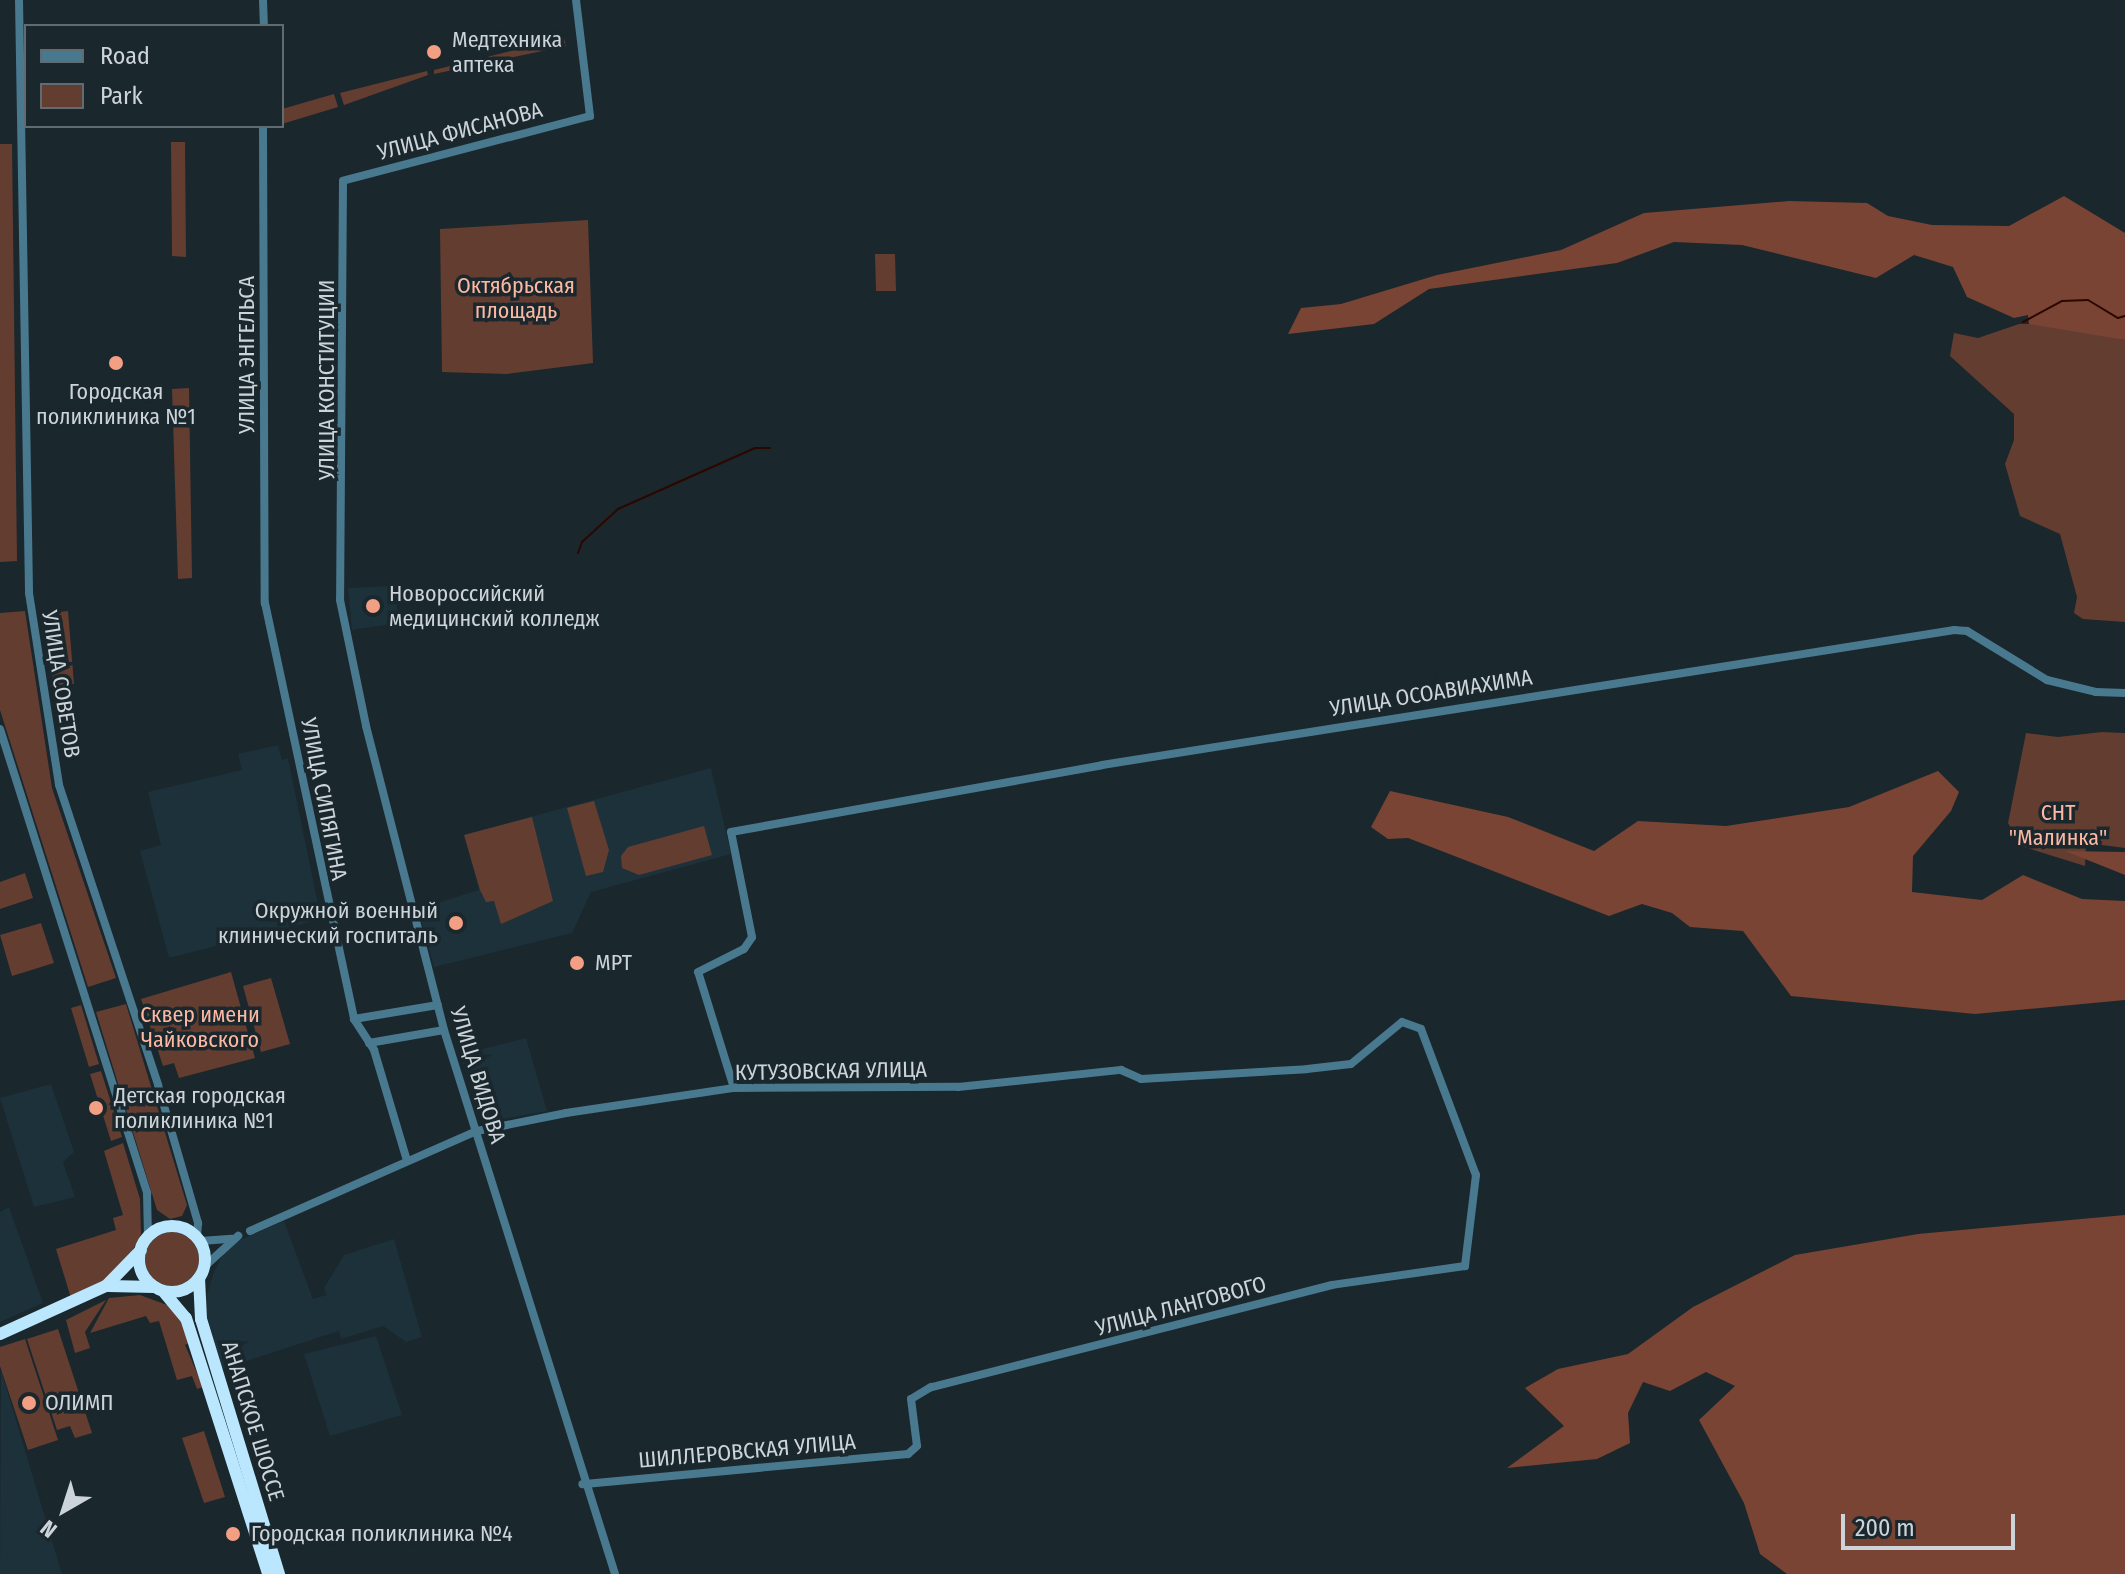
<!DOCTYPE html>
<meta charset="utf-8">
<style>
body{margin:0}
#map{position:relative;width:2125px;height:1574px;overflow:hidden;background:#1a272d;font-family:"Fira Sans Condensed",sans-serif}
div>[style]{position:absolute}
.built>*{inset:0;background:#1d313a}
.green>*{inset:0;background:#643d31}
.round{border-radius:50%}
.forest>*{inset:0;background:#794433}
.stream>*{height:2px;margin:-1px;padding:0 1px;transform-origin:1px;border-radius:1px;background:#2b0700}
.minor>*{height:8px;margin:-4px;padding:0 4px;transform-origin:4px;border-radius:4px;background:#49798f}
.highway>*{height:12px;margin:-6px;padding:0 6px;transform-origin:6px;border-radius:6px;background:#bae7fd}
.highway>.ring{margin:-6px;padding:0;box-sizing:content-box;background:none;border:12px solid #bae7fd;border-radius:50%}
.dots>*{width:22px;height:22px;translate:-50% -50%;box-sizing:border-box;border:4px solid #1a272d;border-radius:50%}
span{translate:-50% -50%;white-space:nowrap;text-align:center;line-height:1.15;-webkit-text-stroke:7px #1a272d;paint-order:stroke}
.poi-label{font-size:22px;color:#ccd4d9}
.left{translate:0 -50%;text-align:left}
.right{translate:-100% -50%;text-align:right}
.street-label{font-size:22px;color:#ccd4d9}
.park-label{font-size:22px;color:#fdb8a2}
.legend{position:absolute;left:24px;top:24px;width:260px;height:104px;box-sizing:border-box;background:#1a272d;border:2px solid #616c72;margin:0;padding:10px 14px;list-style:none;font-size:24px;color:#ccd4d9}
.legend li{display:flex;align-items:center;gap:16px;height:40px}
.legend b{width:40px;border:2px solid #616c72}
.north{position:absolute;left:24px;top:1470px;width:80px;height:80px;-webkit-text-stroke:6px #1a272d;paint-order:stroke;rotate:219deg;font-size:22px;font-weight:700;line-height:32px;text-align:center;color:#ccd4d9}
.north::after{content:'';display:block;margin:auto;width:28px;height:36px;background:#ccd4d9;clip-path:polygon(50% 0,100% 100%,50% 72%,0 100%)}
.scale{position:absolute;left:1841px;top:1514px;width:174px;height:36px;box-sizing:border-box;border:4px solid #ccd4d9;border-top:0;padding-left:10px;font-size:24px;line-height:28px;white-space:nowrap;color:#ccd4d9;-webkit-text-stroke:6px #1a272d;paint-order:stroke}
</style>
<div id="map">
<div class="built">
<i style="clip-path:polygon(394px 586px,399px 623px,352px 630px,348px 588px)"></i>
<i style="clip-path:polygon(278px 745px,282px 760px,288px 758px,321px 919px,169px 958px,140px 851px,161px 845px,148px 792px,242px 770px,238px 754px)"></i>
<i style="clip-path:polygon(711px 768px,731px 854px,591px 892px,572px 933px,434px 967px,418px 909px,479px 890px,464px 835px)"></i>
<i style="clip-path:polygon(526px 1038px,547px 1111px,482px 1123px,460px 1055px)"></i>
<i style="clip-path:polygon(51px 1084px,74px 1152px,63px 1162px,75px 1197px,34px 1207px,0 1098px)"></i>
<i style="clip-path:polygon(9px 1207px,43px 1303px,0 1322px,0 1212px)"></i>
<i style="clip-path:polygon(284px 1221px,313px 1299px,326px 1295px,324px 1288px,344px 1255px,394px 1239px,422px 1337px,406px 1342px,383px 1326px,341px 1339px,339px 1331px,222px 1369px,204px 1304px,214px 1272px,224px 1252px,235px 1242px)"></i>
<i style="clip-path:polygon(376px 1336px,402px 1415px,330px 1436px,304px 1354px)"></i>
<i style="clip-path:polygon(1px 1370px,62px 1574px,0 1574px)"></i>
</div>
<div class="green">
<i style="clip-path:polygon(564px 38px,566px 46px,434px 74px,434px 70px)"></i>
<i style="clip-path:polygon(427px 71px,428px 75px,344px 105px,340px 93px)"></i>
<i style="clip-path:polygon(334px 94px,338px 107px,282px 124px,282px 109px)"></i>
<i style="clip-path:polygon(171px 142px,185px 142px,186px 257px,172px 256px)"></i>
<i style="clip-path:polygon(0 144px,12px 144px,17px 561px,0 562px)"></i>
<i style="clip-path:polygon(588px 220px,593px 363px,507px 374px,442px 372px,440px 229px)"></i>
<i style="clip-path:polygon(875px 254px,895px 254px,896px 291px,876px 291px)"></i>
<i style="clip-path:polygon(2019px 324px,2048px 324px,2125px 340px,2125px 622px,2083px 619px,2074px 613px,2077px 597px,2060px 534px,2020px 516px,2005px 464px,2014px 440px,2014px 414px,1950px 356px,1954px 333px,1978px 338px)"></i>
<i style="clip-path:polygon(189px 388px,192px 578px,178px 579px,172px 389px)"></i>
<i style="clip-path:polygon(25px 611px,52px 788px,116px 978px,88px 987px,0 710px,0 613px)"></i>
<i style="clip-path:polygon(68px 611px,74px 684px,54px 686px,42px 614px)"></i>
<i style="clip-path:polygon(2102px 732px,2125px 733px,2125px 848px,2086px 843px,2085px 866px,2021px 846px,2008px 823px,2026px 733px,2058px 737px)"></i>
<i style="clip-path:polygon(594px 801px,609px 850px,603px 872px,586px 876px,567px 808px)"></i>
<i style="clip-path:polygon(532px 817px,553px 901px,501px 924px,494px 901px,486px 902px,480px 890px,464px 835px)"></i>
<i style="clip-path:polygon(704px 826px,712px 855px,639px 875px,622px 868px,621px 856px,628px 847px)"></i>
<i style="clip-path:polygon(25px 873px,33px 898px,0 909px,0 882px)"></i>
<i style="clip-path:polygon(41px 923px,54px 963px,12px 976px,0 935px)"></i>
<i style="clip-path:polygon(231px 972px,255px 1058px,179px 1078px,174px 1063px,163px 1066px,141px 999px)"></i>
<i style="clip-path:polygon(271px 978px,290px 1044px,261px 1052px,243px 986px)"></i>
<i style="clip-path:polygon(126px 1004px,187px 1205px,182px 1216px,170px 1219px,157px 1210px,96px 1012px)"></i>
<i style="clip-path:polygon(81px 1005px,99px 1064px,89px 1067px,71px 1008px)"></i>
<i style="clip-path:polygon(101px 1071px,122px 1137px,111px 1141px,90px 1074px)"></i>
<i style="clip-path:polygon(123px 1143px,140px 1199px,141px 1234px,127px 1261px,99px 1285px,71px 1298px,56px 1249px,116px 1230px,113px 1218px,123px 1215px,104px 1151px)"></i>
<i class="round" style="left:145px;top:1232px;width:54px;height:54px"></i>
<i style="clip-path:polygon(140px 1295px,167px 1305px,183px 1322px,191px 1342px,185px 1345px,203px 1387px,197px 1389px,192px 1376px,177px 1380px,159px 1321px,150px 1323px,146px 1316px,90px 1333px,109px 1298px)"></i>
<i style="clip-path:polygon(106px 1300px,85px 1332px,90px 1348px,75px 1353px,66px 1320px)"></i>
<i style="clip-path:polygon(58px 1329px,92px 1433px,75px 1438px,70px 1426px,57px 1430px,27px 1339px)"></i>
<i style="clip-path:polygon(25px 1339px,58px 1440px,28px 1450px,0 1366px,0 1347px)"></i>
<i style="clip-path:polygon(204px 1431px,225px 1497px,204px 1503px,182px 1438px)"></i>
</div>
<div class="forest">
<i style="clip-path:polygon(2064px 196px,2125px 233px,2125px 340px,2029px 324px,2028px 315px,2014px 318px,1967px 297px,1953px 267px,1914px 255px,1876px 278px,1742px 245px,1674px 242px,1617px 263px,1429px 289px,1374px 324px,1288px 334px,1301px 308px,1341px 304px,1437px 275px,1561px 250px,1644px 213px,1789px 201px,1867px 203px,1888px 216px,1932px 225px,2009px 226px)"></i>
<i style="clip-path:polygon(1938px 771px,1959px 792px,1951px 811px,1913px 856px,1912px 892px,1982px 900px,2023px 875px,2082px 899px,2125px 901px,2125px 1000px,1975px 1014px,1791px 996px,1743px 931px,1690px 927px,1672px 913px,1642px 904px,1609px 916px,1408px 838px,1388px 839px,1371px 827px,1390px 791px,1508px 817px,1594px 851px,1638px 821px,1726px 826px,1849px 807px)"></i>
<i style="clip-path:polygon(2065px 851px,2125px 852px,2125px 875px)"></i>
<i style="clip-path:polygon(2125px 1215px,2125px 1574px,1787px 1574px,1760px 1554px,1744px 1503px,1699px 1420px,1735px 1386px,1706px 1372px,1670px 1391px,1643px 1382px,1628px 1413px,1630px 1443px,1597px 1459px,1507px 1468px,1564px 1426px,1525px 1388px,1558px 1369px,1628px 1354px,1693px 1307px,1795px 1255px,1918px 1234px)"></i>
</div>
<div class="stream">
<i style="left:2023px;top:322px;width:44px;rotate:-28.3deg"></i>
<i style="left:2062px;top:301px;width:26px;rotate:-2deg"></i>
<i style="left:2088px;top:300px;width:35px;rotate:31deg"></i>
<i style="left:2118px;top:318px;width:7px;rotate:-16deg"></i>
<i style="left:578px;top:553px;width:12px;rotate:-70deg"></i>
<i style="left:582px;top:542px;width:49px;rotate:-42.5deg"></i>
<i style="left:618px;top:509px;width:150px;rotate:-24deg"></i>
<i style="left:755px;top:448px;width:15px"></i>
</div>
<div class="minor">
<i style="left:19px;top:0;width:593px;rotate:89.03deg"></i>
<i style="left:29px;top:593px;width:194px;rotate:81.1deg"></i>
<i style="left:59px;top:785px;width:316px;rotate:71.7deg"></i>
<i style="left:158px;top:1085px;width:144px;rotate:73.8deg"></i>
<i style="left:198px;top:1223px;width:15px;rotate:94deg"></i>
<i style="left:263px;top:0;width:26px;rotate:88deg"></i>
<i style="left:576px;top:0;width:117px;rotate:83.1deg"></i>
<i style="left:590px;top:116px;width:255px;rotate:165.3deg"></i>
<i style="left:343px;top:181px;width:419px;rotate:90.4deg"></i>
<i style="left:340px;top:600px;width:129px;rotate:78.3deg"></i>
<i style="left:366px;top:726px;width:314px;rotate:75.6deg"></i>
<i style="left:444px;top:1030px;width:570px;rotate:72.55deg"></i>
<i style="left:263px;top:126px;width:477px;rotate:89.8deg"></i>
<i style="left:265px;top:603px;width:425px;rotate:77.9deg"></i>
<i style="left:354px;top:1019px;width:37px;rotate:57deg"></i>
<i style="left:374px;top:1050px;width:116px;rotate:73.4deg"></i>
<i style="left:0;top:729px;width:487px;rotate:72.4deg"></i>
<i style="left:147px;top:1193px;width:45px;rotate:88.7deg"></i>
<i style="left:354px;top:1019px;width:85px;rotate:-9.5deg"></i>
<i style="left:369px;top:1043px;width:76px;rotate:-9.8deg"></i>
<i style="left:734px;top:1088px;width:121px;rotate:-107.2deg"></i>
<i style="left:698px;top:972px;width:51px;rotate:-26.6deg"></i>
<i style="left:744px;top:949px;width:14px;rotate:-56deg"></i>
<i style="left:752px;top:937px;width:107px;rotate:-101.3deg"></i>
<i style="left:731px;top:832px;width:377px;rotate:-10.2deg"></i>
<i style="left:1102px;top:765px;width:863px;rotate:-9deg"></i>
<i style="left:1954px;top:630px;width:13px;rotate:4deg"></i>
<i style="left:1967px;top:631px;width:94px;rotate:31.5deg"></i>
<i style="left:2047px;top:680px;width:50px;rotate:13.8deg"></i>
<i style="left:2096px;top:692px;width:29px;rotate:2deg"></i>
<i style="left:250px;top:1231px;width:248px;rotate:-23.8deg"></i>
<i style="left:477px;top:1131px;width:91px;rotate:-11.4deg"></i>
<i style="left:566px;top:1113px;width:170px;rotate:-8.5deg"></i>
<i style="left:734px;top:1088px;width:224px;rotate:-0.3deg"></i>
<i style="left:958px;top:1087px;width:164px;rotate:-6deg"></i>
<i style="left:1121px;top:1070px;width:22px;rotate:24deg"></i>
<i style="left:1141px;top:1079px;width:166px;rotate:-3.4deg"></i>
<i style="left:1307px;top:1069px;width:44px;rotate:-6.5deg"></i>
<i style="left:1351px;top:1064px;width:66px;rotate:-39.5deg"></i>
<i style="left:1402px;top:1022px;width:20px;rotate:20deg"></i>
<i style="left:1421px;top:1029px;width:156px;rotate:69.4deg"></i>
<i style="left:1476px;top:1175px;width:92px;rotate:96.9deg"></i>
<i style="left:1465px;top:1266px;width:134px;rotate:171.9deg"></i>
<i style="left:1332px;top:1285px;width:414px;rotate:165.7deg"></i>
<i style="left:931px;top:1387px;width:23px;rotate:149deg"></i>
<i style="left:911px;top:1399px;width:47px;rotate:82.7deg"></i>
<i style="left:917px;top:1446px;width:12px;rotate:138deg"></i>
<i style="left:908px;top:1454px;width:327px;rotate:174.7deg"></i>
<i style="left:200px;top:1241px;width:32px;rotate:-4deg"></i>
<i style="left:205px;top:1266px;width:45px;rotate:-42.3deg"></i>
</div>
<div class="highway">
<i class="ring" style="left:139px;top:1226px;width:54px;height:54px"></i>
<i style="left:199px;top:1278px;width:41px;rotate:87.2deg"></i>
<i style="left:201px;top:1319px;width:267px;rotate:73deg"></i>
<i style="left:109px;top:1286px;width:45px;rotate:1.3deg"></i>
<i style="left:163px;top:1291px;width:35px;rotate:50deg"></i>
<i style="left:186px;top:1318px;width:269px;rotate:72.2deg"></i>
<i style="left:0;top:1334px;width:116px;rotate:-24.4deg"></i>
<i style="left:106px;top:1286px;width:50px;rotate:-45.8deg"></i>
</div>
<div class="dots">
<i style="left:434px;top:52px;background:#f39f84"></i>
<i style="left:116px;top:363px;background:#f39f84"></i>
<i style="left:373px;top:606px;background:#f39f84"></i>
<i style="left:456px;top:923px;background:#f39f84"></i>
<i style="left:577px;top:963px;background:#f39f84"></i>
<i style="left:96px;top:1108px;background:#f39f84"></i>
<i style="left:29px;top:1403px;background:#f39f84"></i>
<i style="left:233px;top:1534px;background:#f39f84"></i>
</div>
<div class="poi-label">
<span class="left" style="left:452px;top:52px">Медтехника<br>аптека</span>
<span style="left:116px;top:404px">Городская<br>поликлиника №1</span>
<span class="left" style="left:389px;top:606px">Новороссийский<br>медицинский колледж</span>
<span class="right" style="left:438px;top:923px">Окружной военный<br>клинический госпиталь</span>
<span class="left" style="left:595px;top:963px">МРТ</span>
<span class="left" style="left:114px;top:1108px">Детская городская<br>поликлиника №1</span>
<span class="left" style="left:45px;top:1403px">ОЛИМП</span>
<span class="left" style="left:251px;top:1534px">Городская поликлиника №4</span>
</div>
<div class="street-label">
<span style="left:460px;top:131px;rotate:-15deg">УЛИЦА ФИСАНОВА</span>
<span style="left:247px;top:355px;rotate:-90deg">УЛИЦА ЭНГЕЛЬСА</span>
<span style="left:327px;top:380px;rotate:-90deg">УЛИЦА КОНСТИТУЦИИ</span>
<span style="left:61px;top:684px;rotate:81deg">УЛИЦА СОВЕТОВ</span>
<span style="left:1431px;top:693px;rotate:-9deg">УЛИЦА ОСОАВИАХИМА</span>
<span style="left:324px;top:799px;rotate:79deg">УЛИЦА СИПЯГИНА</span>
<span style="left:831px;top:1071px;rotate:-1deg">КУТУЗОВСКАЯ УЛИЦА</span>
<span style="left:478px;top:1075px;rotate:73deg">УЛИЦА ВИДОВА</span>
<span style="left:1181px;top:1306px;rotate:-15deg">УЛИЦА ЛАНГОВОГО</span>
<span style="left:253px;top:1421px;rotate:73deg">АНАПСКОЕ ШОССЕ</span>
<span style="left:747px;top:1451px;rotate:-5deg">ШИЛЛЕРОВСКАЯ УЛИЦА</span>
</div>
<div class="park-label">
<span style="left:516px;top:298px">Октябрьская<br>площадь</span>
<span style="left:2058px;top:825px">СНТ<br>"Малинка"</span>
<span style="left:200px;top:1027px">Сквер имени<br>Чайковского</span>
</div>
<ul class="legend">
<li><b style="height:10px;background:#49798f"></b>Road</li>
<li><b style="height:22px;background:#643d31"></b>Park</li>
</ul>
<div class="north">N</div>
<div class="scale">200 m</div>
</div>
